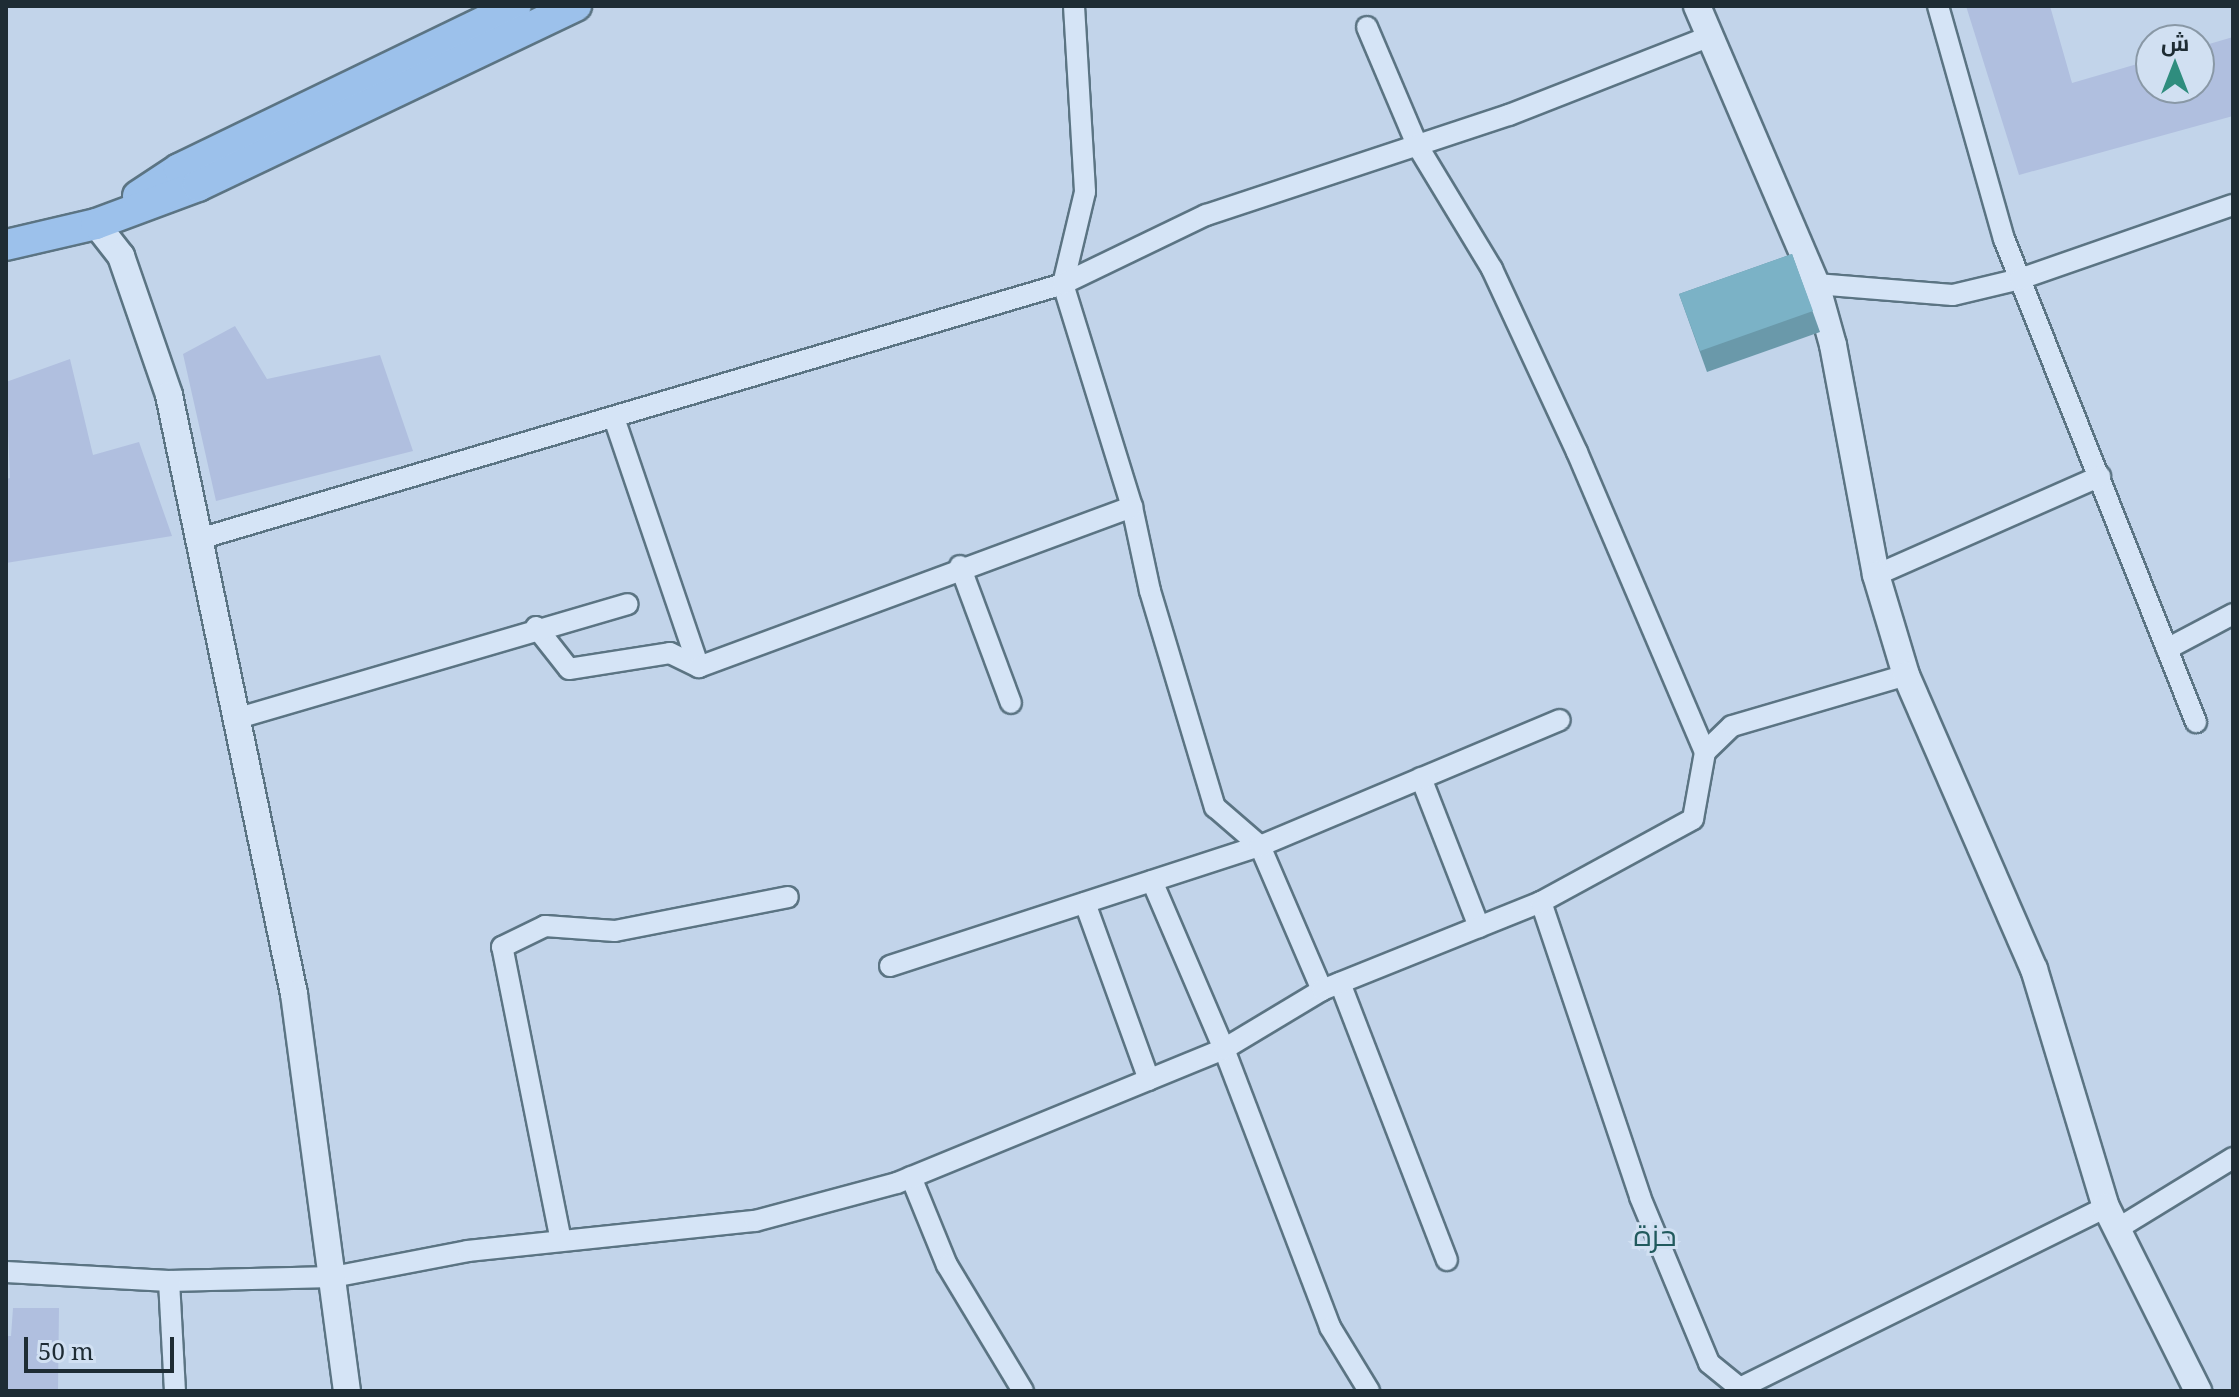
<!DOCTYPE html>
<meta charset="utf-8">
<style>
body{margin:0}
#map{position:relative;width:2239px;height:1397px;overflow:hidden;background:#c2d4ea;font-family:"Noto Serif",Cairo,serif}
div>[style]{position:absolute}
.farmland>*{inset:0;background:#b0bfdf}
.roads{filter:drop-shadow(2px 0 #5b7483) drop-shadow(-2px 0 #5b7483) drop-shadow(0 2px #5b7483) drop-shadow(0 -2px #5b7483)}
.street>*{height:20px;margin:-10px;padding:0 10px;transform-origin:10px;border-radius:10px;background:#d5e4f6}
.secondary>*{height:26px;margin:-13px;padding:0 13px;transform-origin:13px;border-radius:13px;background:#d5e4f6}
.primary>*{height:30px;margin:-15px;padding:0 15px;transform-origin:15px;border-radius:15px;background:#9cc1eb}
.wall>*{inset:0;background:#6a99aa}
.building>*{inset:0;background:#7bb2c6}
span{translate:-50% -50%;white-space:nowrap;text-align:center;line-height:1.15;-webkit-text-stroke:6px #d1e0f2;paint-order:stroke}
.quarter-label{font-size:30px;color:#215a5d}
.frame{position:absolute;inset:0;border:8px solid #1e2c34;pointer-events:none}
.north{position:absolute;left:2135px;top:24px;width:80px;height:80px;box-sizing:border-box;background:#d1e0f2;border:2px solid #8998a6;border-radius:50%;rotate:0deg;font-size:22px;font-weight:700;line-height:32px;text-align:center;color:#1e2c34}
.north::after{content:'';display:block;margin:auto;width:28px;height:36px;background:#2f8d7e;clip-path:polygon(50% 0,100% 100%,50% 72%,0 100%)}
.scale{position:absolute;left:24px;top:1337px;width:150px;height:36px;box-sizing:border-box;border:4px solid #1e2c34;border-top:0;padding-left:10px;font-size:24px;line-height:28px;white-space:nowrap;color:#1e2c34;-webkit-text-stroke:6px #d1e0f2;paint-order:stroke}
</style>
<div id="map">
<div class="farmland">
<i style="clip-path:polygon(1966px 6px,2050px 6px,2072px 83px,2151px 60px,2151px 88px,2199px 88px,2199px 47px,2233px 37px,2233px 116px,2019px 175px)"></i>
<i style="clip-path:polygon(235px 326px,267px 379px,380px 355px,413px 451px,216px 501px,183px 354px)"></i>
<i style="clip-path:polygon(70px 359px,93px 455px,139px 442px,172px 536px,6px 563px,6px 479px,10px 478px,6px 382px)"></i>
<i style="clip-path:polygon(13px 1308px,59px 1308px,58px 1391px,6px 1391px,6px 1336px,11px 1336px)"></i>
</div>
<div class="roads">
<div class="street">
<i style="left:1074px;top:6px;width:186px;rotate:86.6deg"></i>
<i style="left:1085px;top:192px;width:95px;rotate:103.4deg"></i>
<i style="left:1063px;top:284px;width:233px;rotate:72.8deg"></i>
<i style="left:1132px;top:507px;width:86px;rotate:77.9deg"></i>
<i style="left:1150px;top:591px;width:226px;rotate:73.3deg"></i>
<i style="left:1215px;top:807px;width:60px;rotate:40.9deg"></i>
<i style="left:1260px;top:846px;width:157px;rotate:66.7deg"></i>
<i style="left:1938px;top:6px;width:242px;rotate:74.2deg"></i>
<i style="left:2004px;top:239px;width:520px;rotate:68.32deg"></i>
<i style="left:1367px;top:27px;width:128px;rotate:67deg"></i>
<i style="left:1417px;top:145px;width:145px;rotate:58.8deg"></i>
<i style="left:1492px;top:269px;width:202px;rotate:65.1deg"></i>
<i style="left:1577px;top:452px;width:326px;rotate:66.9deg"></i>
<i style="left:1816px;top:284px;width:137px;rotate:4.6deg"></i>
<i style="left:1953px;top:295px;width:69px;rotate:-13.4deg"></i>
<i style="left:2020px;top:279px;width:225px;rotate:-19.2deg"></i>
<i style="left:614px;top:418px;width:263px;rotate:71.2deg"></i>
<i style="left:199px;top:539px;width:901px;rotate:-16.44deg"></i>
<i style="left:1063px;top:284px;width:159px;rotate:-25.8deg"></i>
<i style="left:1206px;top:215px;width:319px;rotate:-18.3deg"></i>
<i style="left:1509px;top:115px;width:214px;rotate:-21.4deg"></i>
<i style="left:960px;top:566px;width:146px;rotate:69.6deg"></i>
<i style="left:1876px;top:575px;width:245px;rotate:-23.8deg"></i>
<i style="left:536px;top:627px;width:53px;rotate:51.8deg"></i>
<i style="left:569px;top:669px;width:102px;rotate:-9deg"></i>
<i style="left:670px;top:653px;width:32px;rotate:26deg"></i>
<i style="left:699px;top:667px;width:462px;rotate:-20.3deg"></i>
<i style="left:2167px;top:649px;width:75px;rotate:-27.9deg"></i>
<i style="left:235px;top:719px;width:409px;rotate:-16.3deg"></i>
<i style="left:1421px;top:778px;width:160px;rotate:68.7deg"></i>
<i style="left:1152px;top:881px;width:183px;rotate:66.8deg"></i>
<i style="left:1224px;top:1049px;width:298px;rotate:69.1deg"></i>
<i style="left:1330px;top:1327px;width:75px;rotate:58.6deg"></i>
<i style="left:1541px;top:902px;width:311px;rotate:71.4deg"></i>
<i style="left:1640px;top:1197px;width:180px;rotate:67.4deg"></i>
<i style="left:1709px;top:1363px;width:40px;rotate:39deg"></i>
<i style="left:1740px;top:1388px;width:408px;rotate:-26.3deg"></i>
<i style="left:1085px;top:903px;width:188px;rotate:70.1deg"></i>
<i style="left:890px;top:966px;width:389px;rotate:-18deg"></i>
<i style="left:1260px;top:846px;width:325px;rotate:-22.8deg"></i>
<i style="left:1340px;top:983px;width:297px;rotate:68.9deg"></i>
<i style="left:911px;top:1177px;width:95px;rotate:67.8deg"></i>
<i style="left:947px;top:1265px;width:147px;rotate:58.9deg"></i>
<i style="left:2117px;top:1229px;width:136px;rotate:-31.5deg"></i>
<i style="left:561px;top:1241px;width:300px;rotate:-101.3deg"></i>
<i style="left:502px;top:947px;width:48px;rotate:-26deg"></i>
<i style="left:545px;top:926px;width:70px;rotate:4.1deg"></i>
<i style="left:615px;top:931px;width:176px;rotate:-11.1deg"></i>
<i style="left:6px;top:1272px;width:163px;rotate:3.2deg"></i>
<i style="left:169px;top:1281px;width:164px;rotate:-1.4deg"></i>
<i style="left:333px;top:1277px;width:137px;rotate:-10.9deg"></i>
<i style="left:468px;top:1251px;width:289px;rotate:-6deg"></i>
<i style="left:755px;top:1221px;width:147px;rotate:-15deg"></i>
<i style="left:897px;top:1183px;width:353px;rotate:-22.3deg"></i>
<i style="left:1224px;top:1049px;width:114px;rotate:-31deg"></i>
<i style="left:1322px;top:990px;width:236px;rotate:-21.9deg"></i>
<i style="left:1541px;top:902px;width:173px;rotate:-28.6deg"></i>
<i style="left:1693px;top:819px;width:68px;rotate:-79.8deg"></i>
<i style="left:1705px;top:752px;width:37px;rotate:-44deg"></i>
<i style="left:1732px;top:726px;width:181px;rotate:-16.3deg"></i>
<i style="left:169px;top:1281px;width:110px;rotate:86.9deg"></i>
</div>
<div class="secondary">
<i style="left:1697px;top:6px;width:302px;rotate:66.8deg"></i>
<i style="left:1816px;top:284px;width:63px;rotate:74.4deg"></i>
<i style="left:1833px;top:345px;width:234px;rotate:79.4deg"></i>
<i style="left:1876px;top:575px;width:104px;rotate:73.3deg"></i>
<i style="left:1906px;top:675px;width:321px;rotate:66.5deg"></i>
<i style="left:2034px;top:969px;width:249px;rotate:73.2deg"></i>
<i style="left:2106px;top:1207px;width:206px;rotate:63.4deg"></i>
<i style="left:96px;top:224px;width:41px;rotate:52deg"></i>
<i style="left:121px;top:256px;width:147px;rotate:70.9deg"></i>
<i style="left:169px;top:395px;width:612px;rotate:78.21deg"></i>
<i style="left:294px;top:994px;width:401px;rotate:82.4deg"></i>
</div>
<div class="primary">
<i style="left:138px;top:196px;width:49px;rotate:-33.4deg"></i>
<i style="left:179px;top:169px;width:374px;rotate:-25.8deg"></i>
<i style="left:6px;top:245px;width:92px;rotate:-13.1deg"></i>
<i style="left:96px;top:224px;width:109px;rotate:-20.4deg"></i>
<i style="left:198px;top:186px;width:419px;rotate:-25.5deg"></i>
</div>
</div>
<div class="wall">
<i style="clip-path:polygon(1792px 254px,1820px 332px,1707px 372px,1679px 294px)"></i>
</div>
<div class="building">
<i style="clip-path:polygon(1792px 254px,1813px 311px,1700px 351px,1679px 294px)"></i>
</div>
<div class="quarter-label">
<span style="left:1655px;top:1235px">حزة</span>
</div>
<div class="frame"></div>
<div class="north">ش</div>
<div class="scale">50 m</div>
</div>
